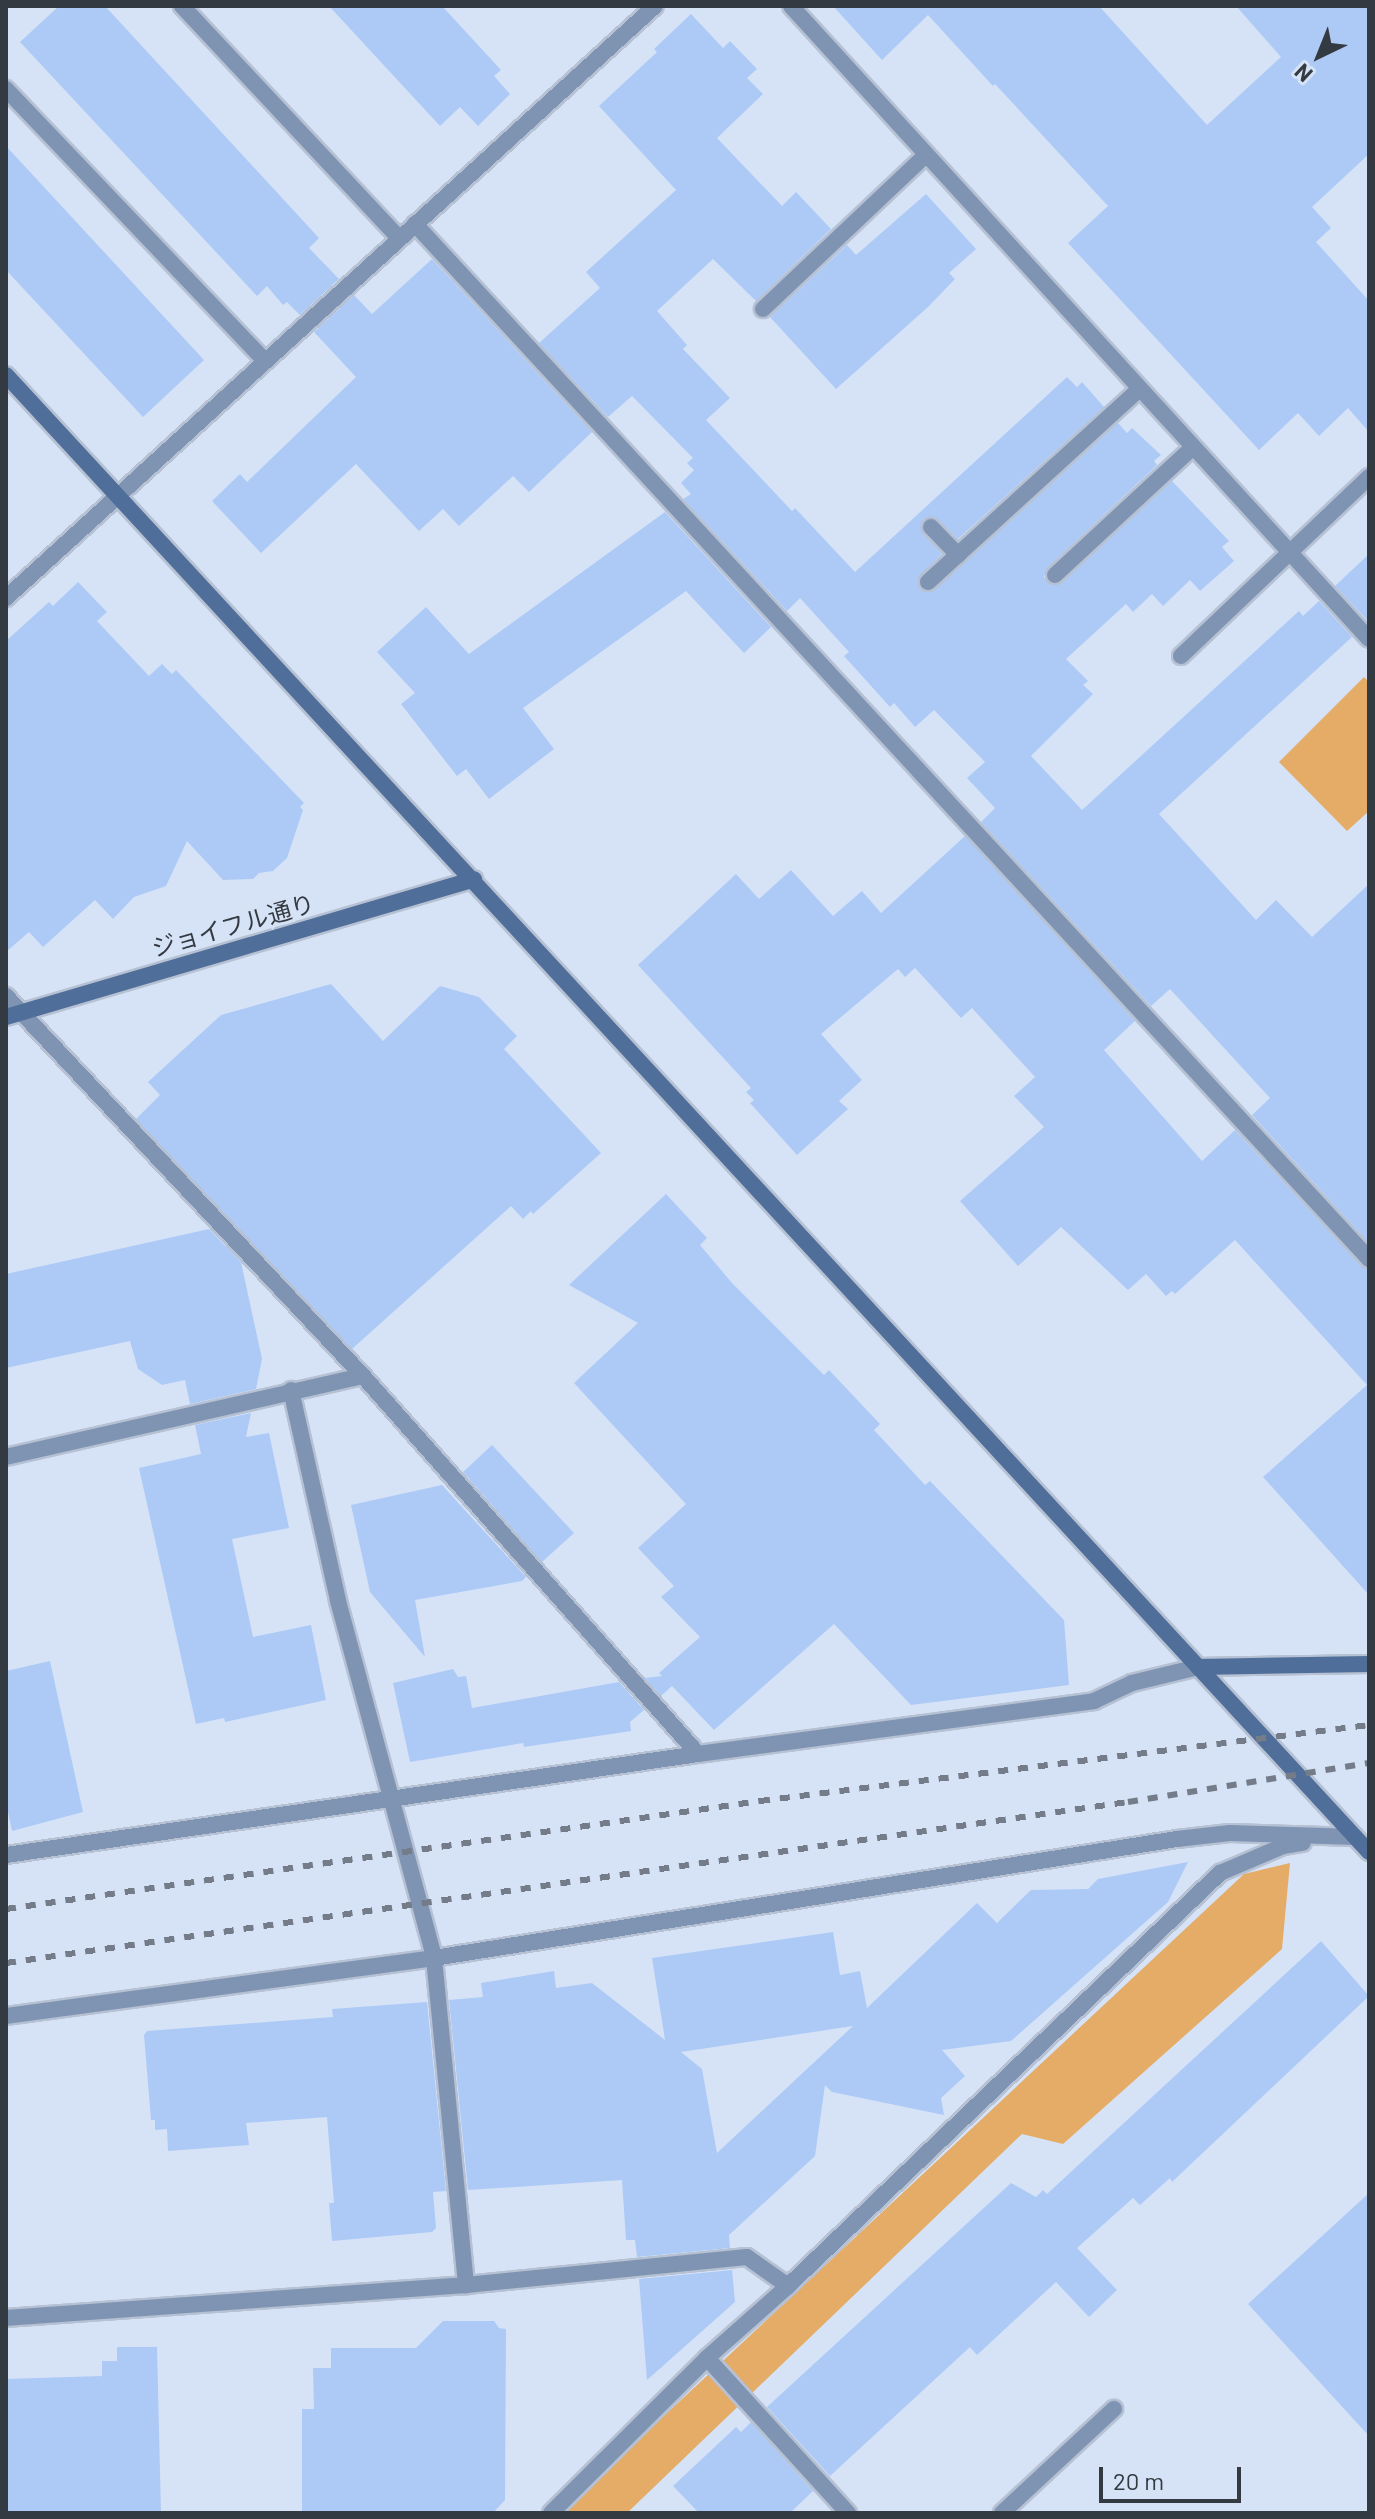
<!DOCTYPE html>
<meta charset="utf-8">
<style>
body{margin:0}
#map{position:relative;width:1375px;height:2519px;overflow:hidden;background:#d6e3f7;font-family:Barlow,"Noto Sans JP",sans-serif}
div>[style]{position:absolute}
.green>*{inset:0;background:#e5ac67}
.building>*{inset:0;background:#adcaf6}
.roads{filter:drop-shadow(2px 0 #b6c1d3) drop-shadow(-2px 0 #b6c1d3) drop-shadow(0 2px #b6c1d3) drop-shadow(0 -2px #b6c1d3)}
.lane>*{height:16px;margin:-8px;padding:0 8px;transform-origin:8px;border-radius:8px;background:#7f94b3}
.street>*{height:16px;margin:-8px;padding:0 8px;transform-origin:8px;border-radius:8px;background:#7f94b3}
.secondary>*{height:16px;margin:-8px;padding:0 8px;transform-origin:8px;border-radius:8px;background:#506e9a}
.rail>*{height:6px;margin-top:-3px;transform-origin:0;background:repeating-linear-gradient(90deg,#737c88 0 10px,transparent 0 20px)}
span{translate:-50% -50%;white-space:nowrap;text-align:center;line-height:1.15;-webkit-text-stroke:6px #d6e3f7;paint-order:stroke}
.street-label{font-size:24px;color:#343a41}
.frame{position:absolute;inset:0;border:8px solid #343a41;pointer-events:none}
.north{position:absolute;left:1279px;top:16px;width:80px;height:80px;-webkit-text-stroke:6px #d6e3f7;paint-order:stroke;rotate:223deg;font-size:22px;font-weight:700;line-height:32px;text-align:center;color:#343a41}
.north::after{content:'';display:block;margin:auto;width:28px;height:36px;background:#343a41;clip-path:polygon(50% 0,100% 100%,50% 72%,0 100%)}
.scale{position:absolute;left:1099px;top:2467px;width:142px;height:36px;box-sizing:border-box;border:4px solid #343a41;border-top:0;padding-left:10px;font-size:24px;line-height:28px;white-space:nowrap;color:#343a41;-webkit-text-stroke:6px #d6e3f7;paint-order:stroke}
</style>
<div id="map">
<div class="green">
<i style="clip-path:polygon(1364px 677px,1369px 682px,1369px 811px,1347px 831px,1279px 762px)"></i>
<i style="clip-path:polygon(1290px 1863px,1282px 1949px,1063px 2144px,1022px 2134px,627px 2513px,560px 2513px,1244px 1874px)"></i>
</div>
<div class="building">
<i style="clip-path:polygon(59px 6px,105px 6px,319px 238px,309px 248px,339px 279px,300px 315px,287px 302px,283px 305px,267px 286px,257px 296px,20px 42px)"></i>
<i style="clip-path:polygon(329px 6px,442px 6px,501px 70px,494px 76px,510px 94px,478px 126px,460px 107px,440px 126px)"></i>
<i style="clip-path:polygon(833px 6px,1099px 6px,1207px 125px,1281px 57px,1236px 6px,1369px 6px,1369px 154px,1312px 207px,1331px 228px,1316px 242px,1369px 301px,1369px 432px,1348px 408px,1319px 436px,1298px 413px,1259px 450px,1068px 243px,1108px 206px,995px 84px,993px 86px,928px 15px,882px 60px)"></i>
<i style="clip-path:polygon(691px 14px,723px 48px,730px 41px,757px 69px,747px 78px,763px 94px,717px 138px,782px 206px,796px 192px,831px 229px,756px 301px,713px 259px,657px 311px,687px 345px,683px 349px,730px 398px,706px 420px,792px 511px,795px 508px,855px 572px,1067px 377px,1077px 387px,1082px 382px,1104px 407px,958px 539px,935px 517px,923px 520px,923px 534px,942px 554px,918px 578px,920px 590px,935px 590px,1118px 423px,1127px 433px,1132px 428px,1161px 455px,1154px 461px,1157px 465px,1048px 567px,1044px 577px,1048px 583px,1062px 583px,1172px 481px,1229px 541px,1222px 547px,1234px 561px,1200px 591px,1190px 580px,1163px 606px,1152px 594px,1133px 612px,1126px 604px,1066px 659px,1088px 681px,1083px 685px,1093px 694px,1031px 756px,1082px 810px,1299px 611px,1303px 616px,1319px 601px,1352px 637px,1159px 814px,1256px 920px,1276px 900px,1312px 937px,1369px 884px,1369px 1243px,1252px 1115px,1270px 1098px,1170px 989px,1151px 1006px,981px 822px,995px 808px,967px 778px,985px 762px,934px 710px,915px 727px,894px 703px,890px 707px,844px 656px,849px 652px,800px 598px,787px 611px,683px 499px,691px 494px,681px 483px,694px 470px,687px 463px,693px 458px,632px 396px,608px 417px,539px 343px,600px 288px,586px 272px,676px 190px,599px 106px,657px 52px,654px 49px)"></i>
<i style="clip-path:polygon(6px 146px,204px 360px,143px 417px,6px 270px)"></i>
<i style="clip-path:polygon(926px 194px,976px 249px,949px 273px,955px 279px,928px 307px,836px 389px,770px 317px,847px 245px,856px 255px)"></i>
<i style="clip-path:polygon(432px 259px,592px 432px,529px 492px,513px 476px,459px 526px,443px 509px,419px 531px,356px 464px,261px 553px,212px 501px,240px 474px,247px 482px,356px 377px,314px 332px,354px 295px,372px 314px)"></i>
<i style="clip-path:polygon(665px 512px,771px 627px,744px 653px,686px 591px,523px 708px,554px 749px,489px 799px,466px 769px,457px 776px,401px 704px,415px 693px,377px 652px,426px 607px,469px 654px)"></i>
<i style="clip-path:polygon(1369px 554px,1369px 622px,1335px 586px)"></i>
<i style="clip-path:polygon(78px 582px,107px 612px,97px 621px,149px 676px,162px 664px,172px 674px,176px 670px,304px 803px,300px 807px,303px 810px,287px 858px,273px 871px,259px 873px,253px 879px,223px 880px,187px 841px,166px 886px,134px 897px,113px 919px,95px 900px,43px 947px,29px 932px,6px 952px,6px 641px,49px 602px,53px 606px)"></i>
<i style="clip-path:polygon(965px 836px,1135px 1021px,1104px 1050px,1202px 1161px,1235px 1130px,1361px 1266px,1369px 1270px,1369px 1595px,1263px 1477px,1367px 1385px,1235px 1240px,1175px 1294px,1172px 1291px,1166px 1296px,1146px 1274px,1128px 1290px,1061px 1227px,1018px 1266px,960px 1201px,1044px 1127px,1014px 1096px,1035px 1077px,972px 1008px,961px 1018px,915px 968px,905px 977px,898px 969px,821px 1034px,862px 1080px,839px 1101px,848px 1109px,797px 1155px,750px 1103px,754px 1100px,746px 1092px,751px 1088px,638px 965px,736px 874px,759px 899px,791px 870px,833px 916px,862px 891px,881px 913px)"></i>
<i style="clip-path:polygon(331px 984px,383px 1041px,440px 986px,479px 997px,517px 1036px,504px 1049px,601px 1153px,533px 1214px,531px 1211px,523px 1219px,511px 1206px,352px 1349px,136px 1119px,160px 1095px,148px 1082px,221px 1015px)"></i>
<i style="clip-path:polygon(666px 1194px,707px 1238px,700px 1245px,732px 1283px,824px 1375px,829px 1370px,880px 1424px,874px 1430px,925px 1485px,930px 1481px,1064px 1620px,1069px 1685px,911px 1705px,834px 1624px,714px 1730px,672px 1686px,661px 1696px,645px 1678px,662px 1676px,659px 1673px,700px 1637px,661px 1597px,674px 1586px,638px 1548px,686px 1504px,574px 1383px,638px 1323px,569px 1285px)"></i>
<i style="clip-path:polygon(209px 1229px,241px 1262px,262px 1359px,256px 1389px,190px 1404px,185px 1380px,162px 1385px,138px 1369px,130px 1341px,6px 1368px,6px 1274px)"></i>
<i style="clip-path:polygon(251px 1413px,246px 1437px,269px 1433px,289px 1528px,232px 1539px,253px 1637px,311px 1625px,326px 1700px,225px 1722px,224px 1718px,196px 1724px,139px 1468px,201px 1454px,195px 1425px)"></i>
<i style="clip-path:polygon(492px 1445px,574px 1533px,542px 1562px,463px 1472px)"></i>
<i style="clip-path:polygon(442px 1485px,526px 1577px,522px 1581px,415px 1600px,425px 1657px,370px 1592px,351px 1505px)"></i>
<i style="clip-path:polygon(50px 1661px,83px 1812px,12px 1831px,6px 1802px,6px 1671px)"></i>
<i style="clip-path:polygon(453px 1669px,458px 1677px,466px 1676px,472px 1708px,619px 1682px,644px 1710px,630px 1722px,631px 1731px,524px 1747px,523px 1743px,410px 1762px,393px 1683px)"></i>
<i style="clip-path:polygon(evenodd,1188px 1862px,1168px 1902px,1011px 2041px,942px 2050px,965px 2076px,941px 2098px,944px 2115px,832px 2092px,825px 2085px,815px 2156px,729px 2235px,730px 2248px,637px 2257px,635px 2240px,626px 2240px,622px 2180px,468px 2190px,449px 2000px,483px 1997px,481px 1983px,554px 1971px,556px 1988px,592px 1983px,665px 2040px,652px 1958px,833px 1932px,840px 1975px,860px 1971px,867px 2008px,977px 1903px,997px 1923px,1031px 1890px,1088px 1889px,1098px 1879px,1188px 1862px,853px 2026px,809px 2067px,717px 2153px,702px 2069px,681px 2052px,853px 2026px)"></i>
<i style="clip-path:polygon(1321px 1941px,1369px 1996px,1172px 2182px,1170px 2178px,1140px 2205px,1133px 2198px,1077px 2248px,1117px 2290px,1089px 2317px,1056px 2282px,977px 2355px,970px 2347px,830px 2476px,767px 2407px,1011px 2183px,1036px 2197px,1043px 2190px,1047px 2194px)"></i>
<i style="clip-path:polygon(427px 2002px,446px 2191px,433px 2192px,436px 2228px,432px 2232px,332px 2241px,329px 2203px,334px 2203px,327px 2117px,246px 2123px,249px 2145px,168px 2151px,167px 2129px,155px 2130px,155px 2120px,151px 2120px,144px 2035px,147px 2031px,333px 2017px,332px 2009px)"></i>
<i style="clip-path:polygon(1369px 2193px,1369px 2436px,1248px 2304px)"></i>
<i style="clip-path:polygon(732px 2270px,735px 2302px,647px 2380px,639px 2279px)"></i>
<i style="clip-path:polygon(443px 2321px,494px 2321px,499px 2328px,506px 2329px,505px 2500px,493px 2513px,302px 2513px,302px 2409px,314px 2409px,313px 2368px,331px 2368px,331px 2348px,416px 2348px)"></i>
<i style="clip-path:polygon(117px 2347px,157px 2347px,161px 2513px,6px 2513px,6px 2379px,102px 2376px,102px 2361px,117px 2361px)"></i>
<i style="clip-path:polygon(751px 2422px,813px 2491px,790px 2513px,699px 2513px,673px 2486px,736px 2427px,741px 2432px)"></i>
</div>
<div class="roads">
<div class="lane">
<i style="left:182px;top:6px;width:318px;rotate:46.9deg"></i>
<i style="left:6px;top:89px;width:376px;rotate:46.4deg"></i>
<i style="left:763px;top:309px;width:223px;rotate:-43.4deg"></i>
<i style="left:931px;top:527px;width:39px;rotate:46deg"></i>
<i style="left:1055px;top:575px;width:187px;rotate:-42.8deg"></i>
<i style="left:928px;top:582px;width:285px;rotate:-42.4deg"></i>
<i style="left:1181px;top:656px;width:260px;rotate:-43.6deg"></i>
<i style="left:6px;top:996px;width:521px;rotate:46.79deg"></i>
<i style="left:363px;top:1376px;width:505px;rotate:48.45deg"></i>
<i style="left:1002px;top:2513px;width:153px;rotate:-42.9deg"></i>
</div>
<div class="street">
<i style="left:182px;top:6px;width:1px"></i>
<i style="left:791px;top:6px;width:857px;rotate:47.6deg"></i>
<i style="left:415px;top:224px;width:1408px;rotate:47.33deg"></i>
<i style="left:6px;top:598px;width:878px;rotate:-42.37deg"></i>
<i style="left:291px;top:1390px;width:216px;rotate:77.4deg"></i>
<i style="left:338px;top:1601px;width:370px;rotate:74.9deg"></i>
<i style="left:434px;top:1958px;width:329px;rotate:84.4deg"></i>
<i style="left:6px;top:1457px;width:366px;rotate:-12.8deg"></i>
<i style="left:6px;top:1855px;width:699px;rotate:-8.3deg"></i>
<i style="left:698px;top:1754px;width:400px;rotate:-7.6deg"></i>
<i style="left:1094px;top:1701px;width:42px;rotate:-25.3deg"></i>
<i style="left:1132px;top:1683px;width:68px;rotate:-13.6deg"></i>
<i style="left:6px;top:2016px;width:432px;rotate:-7.7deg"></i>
<i style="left:434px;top:1958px;width:752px;rotate:-9.1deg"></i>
<i style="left:1177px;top:1839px;width:53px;rotate:-6.5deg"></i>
<i style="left:1230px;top:1833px;width:125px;rotate:1.8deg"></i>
<i style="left:6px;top:2318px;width:461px;rotate:-4.1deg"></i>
<i style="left:466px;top:2285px;width:282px;rotate:-5.7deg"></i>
<i style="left:747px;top:2257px;width:50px;rotate:35.3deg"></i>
<i style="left:707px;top:2358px;width:210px;rotate:47.7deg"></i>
<i style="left:551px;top:2513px;width:220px;rotate:-44.8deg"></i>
<i style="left:707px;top:2358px;width:108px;rotate:-41.6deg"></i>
<i style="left:788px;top:2286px;width:598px;rotate:-43.71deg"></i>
<i style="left:1220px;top:1873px;width:69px;rotate:-23.2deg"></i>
<i style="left:1283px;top:1846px;width:20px;rotate:-9deg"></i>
</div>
<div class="secondary">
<i style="left:6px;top:375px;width:2010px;rotate:47.3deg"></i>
<i style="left:6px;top:1017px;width:488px;rotate:-16.4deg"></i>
<i style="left:1198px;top:1667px;width:171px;rotate:-1deg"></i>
</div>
</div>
<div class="rail">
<i style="left:6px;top:1909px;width:762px;rotate:-8.15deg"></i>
<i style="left:760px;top:1801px;width:614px;rotate:-7.11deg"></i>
<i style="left:6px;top:1963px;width:1133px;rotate:-8.17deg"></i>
<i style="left:1128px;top:1802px;width:244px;rotate:-9.2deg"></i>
</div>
<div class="street-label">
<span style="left:233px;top:925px;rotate:-16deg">ジョイフル通り</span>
</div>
<div class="frame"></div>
<div class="north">N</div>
<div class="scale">20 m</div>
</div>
